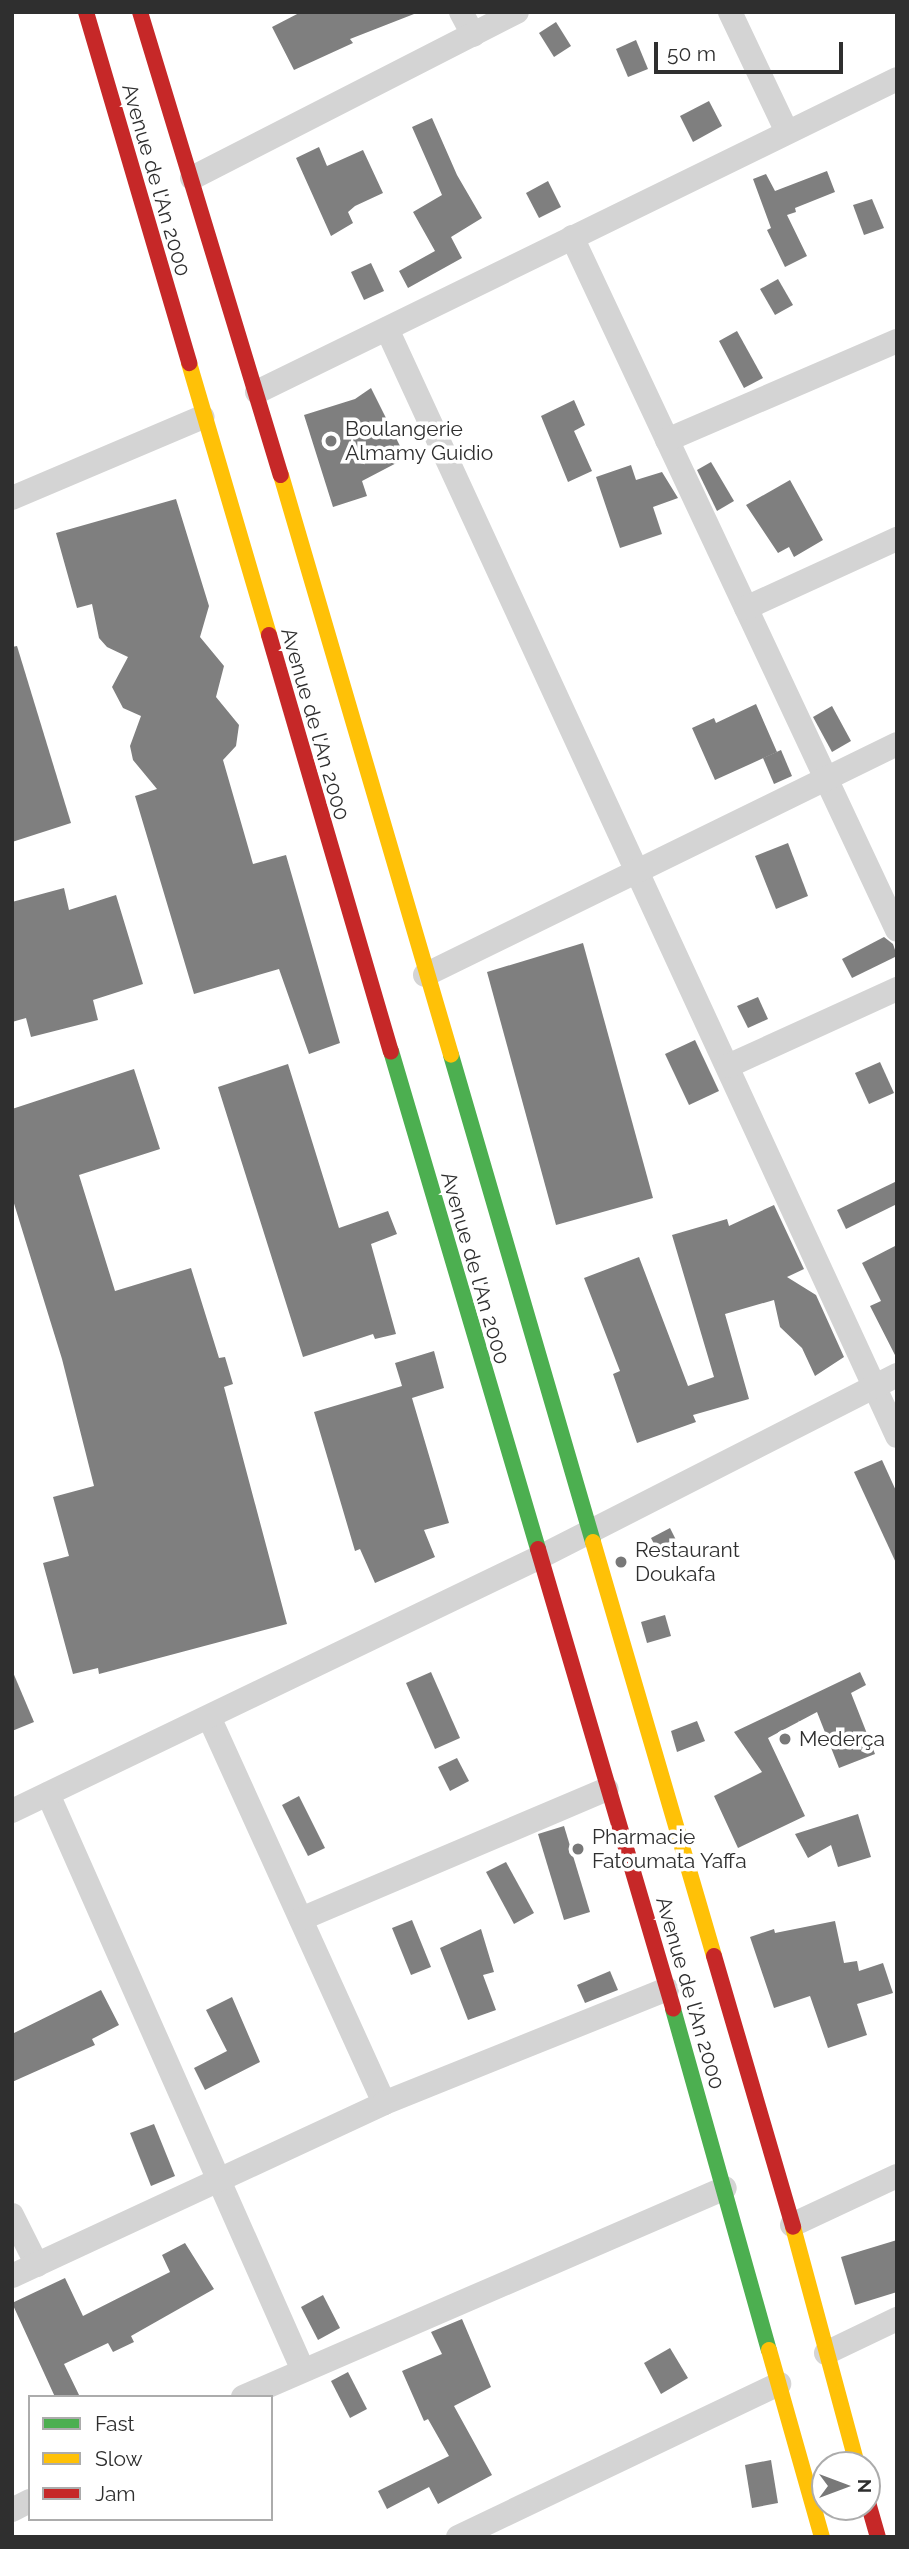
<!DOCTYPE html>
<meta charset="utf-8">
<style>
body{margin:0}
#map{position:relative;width:909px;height:2549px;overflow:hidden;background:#fff;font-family:Raleway,sans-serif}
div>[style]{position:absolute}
.building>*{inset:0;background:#7f7f7f}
.street>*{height:24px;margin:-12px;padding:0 12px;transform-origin:12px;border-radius:12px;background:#d4d4d4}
.fast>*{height:16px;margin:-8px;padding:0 8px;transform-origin:8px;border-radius:8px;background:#4caf50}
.slow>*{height:16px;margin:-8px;padding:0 8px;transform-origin:8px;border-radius:8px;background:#ffc107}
.jam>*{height:16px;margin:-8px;padding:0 8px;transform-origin:8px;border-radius:8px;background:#c62828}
.dots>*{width:19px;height:19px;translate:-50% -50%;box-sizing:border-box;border:4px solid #fff;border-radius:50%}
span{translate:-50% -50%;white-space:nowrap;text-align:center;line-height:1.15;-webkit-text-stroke:7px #fff;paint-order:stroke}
.street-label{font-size:21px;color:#2f2f2f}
.poi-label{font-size:21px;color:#2f2f2f}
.left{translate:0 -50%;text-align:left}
.frame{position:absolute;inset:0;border:14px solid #2f2f2f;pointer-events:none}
.legend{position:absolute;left:28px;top:2395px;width:245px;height:126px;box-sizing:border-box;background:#fff;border:2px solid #acacac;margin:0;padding:9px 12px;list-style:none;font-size:21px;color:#2f2f2f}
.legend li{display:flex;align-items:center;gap:14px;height:35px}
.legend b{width:35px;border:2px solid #acacac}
.north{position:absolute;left:811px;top:2451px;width:70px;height:70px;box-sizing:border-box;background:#fff;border:2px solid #acacac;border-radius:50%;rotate:90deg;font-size:19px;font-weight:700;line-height:28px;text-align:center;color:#2f2f2f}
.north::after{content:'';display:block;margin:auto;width:24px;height:32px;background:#787878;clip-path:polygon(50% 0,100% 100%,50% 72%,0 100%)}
.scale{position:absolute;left:654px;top:42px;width:189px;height:32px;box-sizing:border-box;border:4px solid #2f2f2f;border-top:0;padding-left:9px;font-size:21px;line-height:24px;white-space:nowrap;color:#2f2f2f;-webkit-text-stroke:5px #fff;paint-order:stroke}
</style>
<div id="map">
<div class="building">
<i style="clip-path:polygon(301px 12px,414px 12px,414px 14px,350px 39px,353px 43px,294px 70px,272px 27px)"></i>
<i style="clip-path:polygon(556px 22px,571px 46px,554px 57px,539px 33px)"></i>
<i style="clip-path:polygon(636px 40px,648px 69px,628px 77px,616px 49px)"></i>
<i style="clip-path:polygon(709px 101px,722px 126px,693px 142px,680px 116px)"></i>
<i style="clip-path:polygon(432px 118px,457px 175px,482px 218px,451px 237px,462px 258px,408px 288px,399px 271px,435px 251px,413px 212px,442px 195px,412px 127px)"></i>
<i style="clip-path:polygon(319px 147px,327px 166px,363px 150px,383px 193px,355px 206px,348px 212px,353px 223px,331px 236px,296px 158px)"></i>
<i style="clip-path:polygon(827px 171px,835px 192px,795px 208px,796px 212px,787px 215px,807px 256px,785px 267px,767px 230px,771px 228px,753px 179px,766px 174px,775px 191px)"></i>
<i style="clip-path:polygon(548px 181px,561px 207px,539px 218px,526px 193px)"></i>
<i style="clip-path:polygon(872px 199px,884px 228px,864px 235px,853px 205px)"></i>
<i style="clip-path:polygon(371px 263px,384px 291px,364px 300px,351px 272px)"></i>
<i style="clip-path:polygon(778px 279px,793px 305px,775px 315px,760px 289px)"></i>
<i style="clip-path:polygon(737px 331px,763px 378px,744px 388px,719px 341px)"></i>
<i style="clip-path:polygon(371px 388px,406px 458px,362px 481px,367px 496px,333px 507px,304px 415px,355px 399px)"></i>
<i style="clip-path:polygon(574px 400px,585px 425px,574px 431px,592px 471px,568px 482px,541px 416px)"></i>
<i style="clip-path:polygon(711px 462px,734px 501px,717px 511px,697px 470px)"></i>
<i style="clip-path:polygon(631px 465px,636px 480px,662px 472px,678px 498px,653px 507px,662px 534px,620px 548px,596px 477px)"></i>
<i style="clip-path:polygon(790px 480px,823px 540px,794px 557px,789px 547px,778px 553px,746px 505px)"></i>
<i style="clip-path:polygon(176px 499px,209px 606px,200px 637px,224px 666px,216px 697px,239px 725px,236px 746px,223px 760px,253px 864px,286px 855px,340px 1043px,309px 1054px,279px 969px,194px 994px,135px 796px,157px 789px,133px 760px,130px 746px,141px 716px,123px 708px,112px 687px,128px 657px,107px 647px,99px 638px,92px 604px,77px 608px,56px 533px)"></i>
<i style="clip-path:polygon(17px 646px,71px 823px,12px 842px,12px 647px)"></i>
<i style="clip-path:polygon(756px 704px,777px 752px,715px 780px,692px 728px,714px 718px,716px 723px)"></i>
<i style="clip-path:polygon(832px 706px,851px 741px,832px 752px,813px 717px)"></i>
<i style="clip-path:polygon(781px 750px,792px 776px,774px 784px,763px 758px)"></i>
<i style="clip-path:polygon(788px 843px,808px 896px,776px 909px,755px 856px)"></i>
<i style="clip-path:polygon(64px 888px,69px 910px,116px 895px,143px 984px,93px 1000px,98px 1020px,31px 1037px,26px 1018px,12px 1022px,12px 902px)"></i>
<i style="clip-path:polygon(884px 937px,893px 944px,897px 956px,852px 978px,842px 959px)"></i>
<i style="clip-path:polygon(583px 943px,653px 1198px,556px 1225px,487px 972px)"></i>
<i style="clip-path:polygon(758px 997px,768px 1019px,748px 1028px,737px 1006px)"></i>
<i style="clip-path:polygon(695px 1040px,719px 1091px,689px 1105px,665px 1054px)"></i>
<i style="clip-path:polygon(880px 1062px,894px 1093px,869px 1104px,855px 1073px)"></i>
<i style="clip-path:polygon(288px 1064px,339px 1228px,388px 1211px,397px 1234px,371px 1244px,396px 1334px,375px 1339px,373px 1334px,303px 1357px,218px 1087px)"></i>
<i style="clip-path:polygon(134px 1069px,160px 1149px,79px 1175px,115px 1291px,191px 1268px,219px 1358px,225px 1357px,233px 1384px,224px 1387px,287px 1624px,99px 1674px,98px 1668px,73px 1674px,43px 1563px,69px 1556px,53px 1497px,94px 1486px,62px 1359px,12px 1197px,12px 1109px)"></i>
<i style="clip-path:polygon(897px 1181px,897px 1204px,846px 1229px,837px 1210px)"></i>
<i style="clip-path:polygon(774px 1205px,804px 1269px,787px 1277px,816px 1295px,844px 1357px,815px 1376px,802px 1348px,780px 1327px,774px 1300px,725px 1314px,749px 1399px,693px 1415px,696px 1422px,637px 1443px,613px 1374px,620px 1371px,584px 1278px,639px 1257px,688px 1386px,714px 1377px,672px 1235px,727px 1219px,729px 1226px)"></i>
<i style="clip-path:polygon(897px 1245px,897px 1359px,870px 1306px,881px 1301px,862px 1263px)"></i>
<i style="clip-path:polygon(434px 1351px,444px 1388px,412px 1398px,449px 1523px,424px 1530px,435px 1557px,375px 1583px,360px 1549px,355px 1551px,314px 1412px,402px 1386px,395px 1363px)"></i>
<i style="clip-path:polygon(882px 1460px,897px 1493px,897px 1565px,854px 1472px)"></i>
<i style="clip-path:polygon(670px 1528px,680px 1548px,661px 1557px,651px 1538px)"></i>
<i style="clip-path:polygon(665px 1615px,671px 1636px,647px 1643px,641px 1622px)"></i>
<i style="clip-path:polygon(12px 1670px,34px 1722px,12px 1731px)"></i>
<i style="clip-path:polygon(431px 1672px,460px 1738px,435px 1749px,406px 1683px)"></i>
<i style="clip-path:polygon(860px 1672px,866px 1685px,851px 1693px,875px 1754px,839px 1768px,817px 1712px,768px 1738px,805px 1816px,738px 1848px,714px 1796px,762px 1772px,734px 1732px)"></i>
<i style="clip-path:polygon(697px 1721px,705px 1741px,677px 1752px,671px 1731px)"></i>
<i style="clip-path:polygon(457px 1758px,469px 1781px,450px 1791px,438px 1767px)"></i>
<i style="clip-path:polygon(299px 1796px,325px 1848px,308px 1856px,282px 1805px)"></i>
<i style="clip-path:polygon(858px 1814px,871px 1857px,838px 1867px,831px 1845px,808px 1858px,795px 1834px)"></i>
<i style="clip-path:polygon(564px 1826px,590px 1912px,564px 1920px,538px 1834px)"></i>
<i style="clip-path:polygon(506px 1862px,534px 1913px,514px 1924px,486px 1872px)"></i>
<i style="clip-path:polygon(412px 1920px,431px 1967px,411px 1975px,392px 1928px)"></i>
<i style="clip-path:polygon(835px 1921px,844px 1963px,857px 1961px,859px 1971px,883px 1963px,893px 1993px,857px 2004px,867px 2035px,828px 2048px,810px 1996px,774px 2008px,750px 1937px,774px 1929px,775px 1933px)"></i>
<i style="clip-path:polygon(481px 1929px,494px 1972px,483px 1975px,496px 2010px,468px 2020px,440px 1948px)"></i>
<i style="clip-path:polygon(610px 1971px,618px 1990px,585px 2003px,577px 1985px)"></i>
<i style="clip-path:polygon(101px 1990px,119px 2025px,92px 2039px,95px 2045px,12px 2082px,12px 2034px)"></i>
<i style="clip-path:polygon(232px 1997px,260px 2062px,205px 2090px,194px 2068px,227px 2051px,206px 2010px)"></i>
<i style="clip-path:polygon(154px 2124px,175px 2176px,151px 2186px,130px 2133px)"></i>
<i style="clip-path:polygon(897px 2240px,897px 2292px,855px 2305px,841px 2257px)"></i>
<i style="clip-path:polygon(185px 2243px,214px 2289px,131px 2336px,134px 2342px,113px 2352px,108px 2343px,64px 2364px,80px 2397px,55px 2397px,12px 2303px,65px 2278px,83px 2316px,170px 2272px,162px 2255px)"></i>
<i style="clip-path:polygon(323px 2295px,340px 2328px,318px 2340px,301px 2307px)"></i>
<i style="clip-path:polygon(462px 2319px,491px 2387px,454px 2406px,492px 2475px,438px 2504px,429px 2487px,387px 2509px,378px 2491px,449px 2456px,428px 2419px,424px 2421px,402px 2371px,442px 2354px,431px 2332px)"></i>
<i style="clip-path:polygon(670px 2348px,688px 2378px,661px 2394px,644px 2363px)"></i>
<i style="clip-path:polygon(348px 2372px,367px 2409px,350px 2418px,331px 2381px)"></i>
<i style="clip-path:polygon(771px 2460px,778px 2503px,752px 2508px,745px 2465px)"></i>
</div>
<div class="street">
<i style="left:461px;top:12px;width:26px;rotate:62deg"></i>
<i style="left:730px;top:12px;width:133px;rotate:64.6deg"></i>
<i style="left:192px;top:178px;width:365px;rotate:-27.1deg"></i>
<i style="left:572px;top:237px;width:765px;rotate:64.87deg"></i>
<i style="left:387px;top:329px;width:1219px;rotate:65.26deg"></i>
<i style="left:257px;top:392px;width:712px;rotate:-26.06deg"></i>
<i style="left:667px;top:440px;width:250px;rotate:-23.3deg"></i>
<i style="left:12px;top:498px;width:207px;rotate:-23deg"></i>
<i style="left:746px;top:608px;width:166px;rotate:-24.6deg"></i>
<i style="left:425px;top:975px;width:525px;rotate:-26.08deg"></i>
<i style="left:728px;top:1066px;width:186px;rotate:-24.5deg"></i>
<i style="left:209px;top:1717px;width:424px;rotate:65.6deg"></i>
<i style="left:48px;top:1794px;width:628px;rotate:66.13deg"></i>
<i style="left:12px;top:1811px;width:584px;rotate:-25.69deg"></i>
<i style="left:538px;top:1558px;width:403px;rotate:-27deg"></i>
<i style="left:301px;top:1919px;width:332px;rotate:-23deg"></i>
<i style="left:12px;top:2215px;width:56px;rotate:63.4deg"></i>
<i style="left:792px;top:2225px;width:116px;rotate:-25deg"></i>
<i style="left:12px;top:2276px;width:410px;rotate:-24.9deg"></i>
<i style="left:384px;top:2103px;width:305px;rotate:-21.9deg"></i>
<i style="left:826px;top:2353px;width:79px;rotate:-25.6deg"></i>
<i style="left:243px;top:2397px;width:525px;rotate:-23.44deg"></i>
<i style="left:12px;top:2510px;width:20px;rotate:-27deg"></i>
<i style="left:458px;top:2537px;width:356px;rotate:-25.5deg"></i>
</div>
<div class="fast">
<i style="left:391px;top:1051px;width:519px;rotate:73.55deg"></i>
<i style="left:451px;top:1055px;width:507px;rotate:73.74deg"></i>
<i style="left:673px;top:2009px;width:354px;rotate:74.3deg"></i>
</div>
<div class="slow">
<i style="left:189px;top:363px;width:284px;rotate:73.6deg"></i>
<i style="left:281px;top:475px;width:604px;rotate:73.66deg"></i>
<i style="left:593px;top:1542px;width:431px;rotate:73.7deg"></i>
<i style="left:793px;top:2227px;width:246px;rotate:74.9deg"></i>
<i style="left:769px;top:2350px;width:194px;rotate:74.2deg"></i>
</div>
<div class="jam">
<i style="left:86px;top:12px;width:366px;rotate:73.6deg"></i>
<i style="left:140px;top:12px;width:484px;rotate:73.1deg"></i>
<i style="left:269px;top:635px;width:434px;rotate:73.7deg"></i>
<i style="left:538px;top:1549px;width:479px;rotate:73.6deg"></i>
<i style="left:714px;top:1956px;width:282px;rotate:73.7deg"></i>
<i style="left:867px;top:2499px;width:40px;rotate:74deg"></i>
</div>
<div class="dots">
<i style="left:331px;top:441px;background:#787878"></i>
<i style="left:621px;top:1562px;background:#787878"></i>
<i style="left:785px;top:1739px;background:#787878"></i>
<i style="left:578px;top:1849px;background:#787878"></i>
</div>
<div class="street-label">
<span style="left:156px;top:180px;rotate:74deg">Avenue de l'An 2000</span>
<span style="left:315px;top:724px;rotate:74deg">Avenue de l'An 2000</span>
<span style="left:475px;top:1268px;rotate:74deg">Avenue de l'An 2000</span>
<span style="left:690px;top:1993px;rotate:74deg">Avenue de l'An 2000</span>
</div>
<div class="poi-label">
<span class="left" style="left:345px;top:441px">Boulangerie<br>Almamy Guidio</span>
<span class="left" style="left:635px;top:1562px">Restaurant<br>Doukafa</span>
<span class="left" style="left:799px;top:1739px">Mederça</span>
<span class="left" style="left:592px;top:1849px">Pharmacie<br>Fatoumata Yaffa</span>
</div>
<div class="frame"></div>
<ul class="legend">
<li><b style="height:9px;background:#4caf50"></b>Fast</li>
<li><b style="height:9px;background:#ffc107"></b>Slow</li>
<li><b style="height:9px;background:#c62828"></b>Jam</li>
</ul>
<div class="north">N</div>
<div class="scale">50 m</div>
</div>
